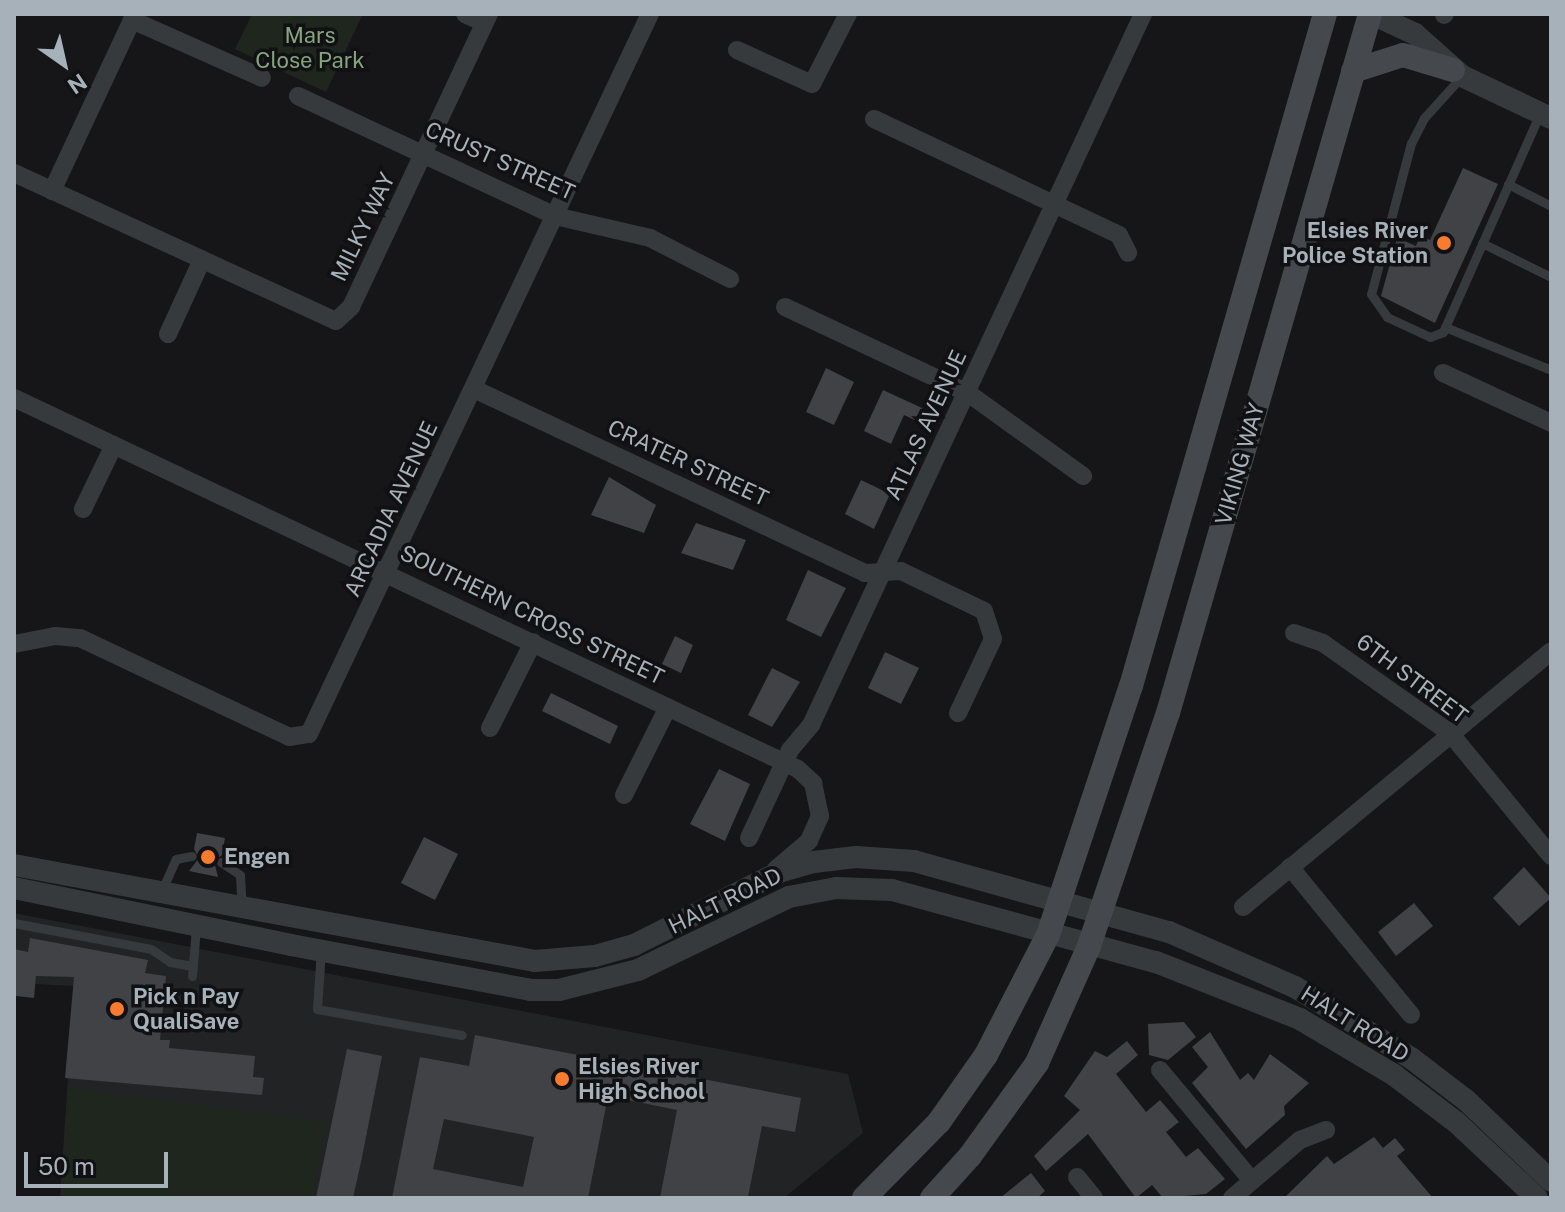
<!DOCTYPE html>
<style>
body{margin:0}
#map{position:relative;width:1565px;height:1212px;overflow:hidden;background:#161618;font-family:"Public Sans",sans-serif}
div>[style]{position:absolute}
.built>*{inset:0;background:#222325}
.green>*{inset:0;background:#1f261e}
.building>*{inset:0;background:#404245}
.service>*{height:9px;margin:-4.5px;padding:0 4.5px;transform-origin:4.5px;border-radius:4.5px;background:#373a3d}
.minor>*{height:18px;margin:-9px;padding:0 9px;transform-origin:9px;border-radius:9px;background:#373a3d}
.tertiary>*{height:22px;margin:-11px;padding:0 11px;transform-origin:11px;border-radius:11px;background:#373a3d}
.secondary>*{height:24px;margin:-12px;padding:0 12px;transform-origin:12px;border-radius:12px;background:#45494d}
.dots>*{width:22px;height:22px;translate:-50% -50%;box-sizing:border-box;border:4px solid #111113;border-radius:50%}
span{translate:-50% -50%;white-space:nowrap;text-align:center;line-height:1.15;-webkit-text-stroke:7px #111113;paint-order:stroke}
.park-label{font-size:22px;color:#86a47e}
.street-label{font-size:22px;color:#a7b1b9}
.poi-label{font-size:22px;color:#a7b1b9;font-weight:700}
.right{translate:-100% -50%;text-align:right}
.left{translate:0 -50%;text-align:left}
.frame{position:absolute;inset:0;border:16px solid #a7b1b9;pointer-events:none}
.north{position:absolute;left:24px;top:24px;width:80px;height:80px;-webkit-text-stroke:6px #111113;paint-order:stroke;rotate:146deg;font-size:22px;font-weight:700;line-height:32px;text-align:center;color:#a7b1b9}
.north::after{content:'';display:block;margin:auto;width:28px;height:36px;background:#a7b1b9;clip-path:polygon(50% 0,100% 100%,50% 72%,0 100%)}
.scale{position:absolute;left:24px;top:1152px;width:144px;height:36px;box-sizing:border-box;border:4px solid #a7b1b9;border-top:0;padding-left:10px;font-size:24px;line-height:28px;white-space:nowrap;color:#a7b1b9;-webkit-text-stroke:6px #111113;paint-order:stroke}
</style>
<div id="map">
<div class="built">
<i style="clip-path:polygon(14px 913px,848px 1074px,863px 1133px,784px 1198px,60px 1198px,74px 986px,14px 983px)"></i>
</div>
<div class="green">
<i style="clip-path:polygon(252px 14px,363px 14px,326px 92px,235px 49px)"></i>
<i style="clip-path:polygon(68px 1088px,326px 1122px,313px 1198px,63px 1198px)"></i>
</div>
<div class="building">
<i style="clip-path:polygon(1463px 168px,1498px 184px,1435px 323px,1381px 296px,1397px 238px,1416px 246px,1420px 236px,1430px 240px)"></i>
<i style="clip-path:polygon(826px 368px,854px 382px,834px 425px,806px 412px)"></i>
<i style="clip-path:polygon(883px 390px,922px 408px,917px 421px,904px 415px,891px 444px,864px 431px)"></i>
<i style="clip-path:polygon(609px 477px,656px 505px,644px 533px,591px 515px)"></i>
<i style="clip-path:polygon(861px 480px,890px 494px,874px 529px,845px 514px)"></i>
<i style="clip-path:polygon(696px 523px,746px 540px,733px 570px,681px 553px)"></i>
<i style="clip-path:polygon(808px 570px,846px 588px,821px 637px,786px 620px)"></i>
<i style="clip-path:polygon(675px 636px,693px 645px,681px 673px,662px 664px)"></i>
<i style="clip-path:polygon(885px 652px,919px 668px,901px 704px,868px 688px)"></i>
<i style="clip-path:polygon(772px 668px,800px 682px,772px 727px,748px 715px)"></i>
<i style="clip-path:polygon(551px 693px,618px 726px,610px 744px,542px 711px)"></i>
<i style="clip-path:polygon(719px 769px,750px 784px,725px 841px,690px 824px)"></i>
<i style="clip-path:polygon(197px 833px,225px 838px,222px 855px,214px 861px,218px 877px,189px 871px,199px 858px,194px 849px)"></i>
<i style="clip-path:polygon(424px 837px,458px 854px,435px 900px,401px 883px)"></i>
<i style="clip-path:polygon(1524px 867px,1551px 898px,1519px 926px,1493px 898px)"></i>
<i style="clip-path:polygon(1414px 903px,1433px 926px,1396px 956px,1378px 932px)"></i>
<i style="clip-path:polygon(30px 938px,148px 960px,145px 973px,166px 976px,160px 1040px,170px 1040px,169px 1048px,255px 1056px,253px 1077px,264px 1078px,262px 1095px,65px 1078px,74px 977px,36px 976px,34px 998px,16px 996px,14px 949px,28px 952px)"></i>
<i style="clip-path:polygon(1184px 1022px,1196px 1037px,1168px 1060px,1149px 1055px,1148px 1024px)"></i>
<i style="clip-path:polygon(1210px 1032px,1240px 1080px,1248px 1073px,1254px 1080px,1270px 1054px,1309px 1083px,1284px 1106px,1285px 1115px,1246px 1149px,1192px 1083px,1208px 1067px,1192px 1047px)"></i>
<i style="clip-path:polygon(evenodd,475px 1035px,801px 1098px,795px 1132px,762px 1126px,748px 1197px,660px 1198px,677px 1110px,608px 1096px,588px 1198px,392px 1198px,420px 1057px,469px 1066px,475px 1035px,444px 1119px,534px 1137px,523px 1187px,433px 1169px,444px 1119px)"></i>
<i style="clip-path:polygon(1127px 1041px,1138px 1055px,1116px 1074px,1146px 1112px,1160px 1100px,1179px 1122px,1166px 1132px,1186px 1157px,1198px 1148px,1225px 1179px,1206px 1194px,1163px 1198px,1152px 1185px,1136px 1198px,1088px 1134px,1046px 1171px,1034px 1156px,1080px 1110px,1064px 1096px,1095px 1051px,1107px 1057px)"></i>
<i style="clip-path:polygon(347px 1049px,382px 1056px,361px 1162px,353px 1198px,316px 1198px)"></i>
<i style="clip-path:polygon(1374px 1137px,1383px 1148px,1395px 1138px,1405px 1150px,1397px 1156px,1433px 1198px,1284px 1198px,1327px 1156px,1334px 1164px)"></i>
<i style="clip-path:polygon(1031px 1173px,1045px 1191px,1037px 1198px,1000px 1198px)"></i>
</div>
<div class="service">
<i style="left:1462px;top:76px;width:57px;rotate:132.1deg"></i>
<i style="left:1424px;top:118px;width:28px;rotate:117deg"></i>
<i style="left:1411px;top:143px;width:156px;rotate:104.8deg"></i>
<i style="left:1371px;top:294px;width:28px;rotate:55deg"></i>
<i style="left:1387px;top:317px;width:47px;rotate:24.9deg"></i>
<i style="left:1430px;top:337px;width:14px;rotate:-21deg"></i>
<i style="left:1443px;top:332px;width:240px;rotate:-66.1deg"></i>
<i style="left:1508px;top:184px;width:48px;rotate:27.1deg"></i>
<i style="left:1482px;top:243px;width:77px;rotate:26.2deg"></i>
<i style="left:1445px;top:327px;width:112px;rotate:22deg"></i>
<i style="left:221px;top:862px;width:23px;rotate:34deg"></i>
<i style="left:240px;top:875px;width:33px;rotate:87deg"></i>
<i style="left:162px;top:890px;width:34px;rotate:-66deg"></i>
<i style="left:176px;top:859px;width:16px;rotate:-11deg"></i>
<i style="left:14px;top:923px;width:139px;rotate:10.7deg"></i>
<i style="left:151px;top:949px;width:23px;rotate:34deg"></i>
<i style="left:170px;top:962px;width:23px;rotate:10deg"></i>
<i style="left:321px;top:950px;width:59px;rotate:93.9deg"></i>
<i style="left:317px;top:1009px;width:147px;rotate:10.2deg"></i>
<i style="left:192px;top:976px;width:49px;rotate:-85.3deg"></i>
</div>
<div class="minor">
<i style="left:465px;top:14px;width:21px;rotate:25deg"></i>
<i style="left:1444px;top:15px;width:1px;rotate:-45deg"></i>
<i style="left:132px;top:20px;width:142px;rotate:24deg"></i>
<i style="left:737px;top:50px;width:82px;rotate:24.4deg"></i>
<i style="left:812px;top:84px;width:79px;rotate:-62.8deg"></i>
<i style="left:298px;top:96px;width:284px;rotate:25deg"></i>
<i style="left:555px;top:216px;width:98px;rotate:13deg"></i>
<i style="left:650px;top:238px;width:90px;rotate:27.1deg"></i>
<i style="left:874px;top:119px;width:271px;rotate:25.3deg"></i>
<i style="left:1119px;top:235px;width:20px;rotate:63deg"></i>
<i style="left:14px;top:173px;width:354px;rotate:24.7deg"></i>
<i style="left:336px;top:321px;width:21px;rotate:-43deg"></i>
<i style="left:351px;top:307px;width:324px;rotate:-64.8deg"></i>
<i style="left:52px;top:191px;width:195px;rotate:-64.9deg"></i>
<i style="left:785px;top:307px;width:202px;rotate:25.2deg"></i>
<i style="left:968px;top:393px;width:142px;rotate:35.8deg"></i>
<i style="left:168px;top:334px;width:79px;rotate:-65.4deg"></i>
<i style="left:1443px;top:373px;width:119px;rotate:24.8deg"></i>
<i style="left:474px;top:389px;width:432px;rotate:25.2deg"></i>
<i style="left:865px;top:573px;width:36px;rotate:-3deg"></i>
<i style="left:901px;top:571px;width:92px;rotate:25.7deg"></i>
<i style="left:984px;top:611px;width:29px;rotate:72deg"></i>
<i style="left:993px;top:639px;width:82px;rotate:115.3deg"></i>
<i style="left:14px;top:398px;width:867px;rotate:25.32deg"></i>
<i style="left:798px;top:769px;width:21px;rotate:43deg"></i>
<i style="left:813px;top:783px;width:34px;rotate:78deg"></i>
<i style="left:820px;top:816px;width:27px;rotate:114deg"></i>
<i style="left:809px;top:841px;width:43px;rotate:139.7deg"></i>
<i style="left:83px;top:509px;width:71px;rotate:-64.2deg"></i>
<i style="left:1294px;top:633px;width:31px;rotate:19deg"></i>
<i style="left:1323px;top:643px;width:156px;rotate:35.3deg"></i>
<i style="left:1450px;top:733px;width:159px;rotate:50.6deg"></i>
<i style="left:14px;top:644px;width:42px;rotate:-11deg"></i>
<i style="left:55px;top:636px;width:25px;rotate:5deg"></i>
<i style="left:80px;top:638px;width:231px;rotate:25.3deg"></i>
<i style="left:289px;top:737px;width:20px;rotate:-9deg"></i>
<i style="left:309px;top:734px;width:797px;rotate:-64.66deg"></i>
<i style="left:490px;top:728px;width:96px;rotate:-63.4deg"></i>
<i style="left:624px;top:795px;width:98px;rotate:-63.4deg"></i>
<i style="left:749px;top:838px;width:97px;rotate:-65deg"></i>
<i style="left:790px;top:750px;width:33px;rotate:-50deg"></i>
<i style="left:811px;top:725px;width:785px;rotate:-64.97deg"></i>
<i style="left:1290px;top:867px;width:191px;rotate:50.7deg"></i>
<i style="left:1243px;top:907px;width:400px;rotate:-39.7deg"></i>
<i style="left:1160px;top:1070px;width:144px;rotate:50.3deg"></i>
<i style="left:1077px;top:1177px;width:27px;rotate:51deg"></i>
<i style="left:1232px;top:1198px;width:89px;rotate:-40.5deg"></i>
<i style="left:1300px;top:1140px;width:28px;rotate:-21deg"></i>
</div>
<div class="tertiary">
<i style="left:1372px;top:14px;width:47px;rotate:24.9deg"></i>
<i style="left:1415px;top:34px;width:63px;rotate:41.8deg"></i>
<i style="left:1462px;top:76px;width:98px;rotate:25.3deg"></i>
<i style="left:14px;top:865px;width:530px;rotate:10.44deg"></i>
<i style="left:535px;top:961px;width:60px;rotate:-4.8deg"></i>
<i style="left:595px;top:956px;width:41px;rotate:-15.8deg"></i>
<i style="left:634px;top:945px;width:165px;rotate:-26.6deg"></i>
<i style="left:782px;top:871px;width:33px;rotate:-16deg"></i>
<i style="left:814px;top:862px;width:42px;rotate:-6.8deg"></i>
<i style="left:856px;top:857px;width:58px;rotate:3.9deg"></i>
<i style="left:914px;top:861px;width:265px;rotate:15.6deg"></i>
<i style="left:1169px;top:932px;width:137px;rotate:23.6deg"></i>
<i style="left:1295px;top:987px;width:136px;rotate:31.5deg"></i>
<i style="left:1411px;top:1058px;width:69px;rotate:37.4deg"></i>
<i style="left:1466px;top:1100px;width:117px;rotate:43.6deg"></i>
<i style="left:14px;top:888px;width:283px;rotate:11.6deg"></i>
<i style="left:291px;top:945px;width:244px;rotate:10.6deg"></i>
<i style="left:531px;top:990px;width:28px"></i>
<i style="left:559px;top:990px;width:81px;rotate:-14.2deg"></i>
<i style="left:638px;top:970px;width:168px;rotate:-25.8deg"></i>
<i style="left:789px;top:897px;width:48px;rotate:-10.8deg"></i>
<i style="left:836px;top:888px;width:56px;rotate:2deg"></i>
<i style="left:892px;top:890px;width:274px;rotate:15.3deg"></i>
<i style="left:1156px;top:962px;width:155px;rotate:21.6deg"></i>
<i style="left:1300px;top:1019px;width:109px;rotate:30.8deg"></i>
<i style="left:1394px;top:1075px;width:78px;rotate:37.2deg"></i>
<i style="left:1456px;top:1122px;width:111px;rotate:43.2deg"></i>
</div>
<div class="secondary">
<i style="left:1353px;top:71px;width:52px;rotate:-17.7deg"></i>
<i style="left:1403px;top:55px;width:52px;rotate:16.7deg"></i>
<i style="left:864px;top:1198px;width:107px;rotate:-45.4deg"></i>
<i style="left:939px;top:1122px;width:82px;rotate:-55deg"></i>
<i style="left:986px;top:1055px;width:135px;rotate:-62.7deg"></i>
<i style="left:1048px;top:935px;width:262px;rotate:-71.6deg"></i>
<i style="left:1131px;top:686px;width:699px;rotate:-73.9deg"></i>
<i style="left:932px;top:1198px;width:57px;rotate:-47.9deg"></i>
<i style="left:970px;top:1156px;width:115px;rotate:-54.2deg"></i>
<i style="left:1037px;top:1063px;width:128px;rotate:-66deg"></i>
<i style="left:1089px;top:946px;width:246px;rotate:-71.3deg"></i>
<i style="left:1168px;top:713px;width:728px;rotate:-73.88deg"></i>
</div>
<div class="dots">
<i style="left:1444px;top:243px;background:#f97b2d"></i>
<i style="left:208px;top:857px;background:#f97b2d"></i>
<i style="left:117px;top:1009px;background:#f97b2d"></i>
<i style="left:562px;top:1079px;background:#f97b2d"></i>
</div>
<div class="park-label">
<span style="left:310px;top:48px">Mars<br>Close Park</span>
</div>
<div class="street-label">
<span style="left:500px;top:161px;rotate:24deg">CRUST STREET</span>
<span style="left:363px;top:227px;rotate:-64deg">MILKY WAY</span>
<span style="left:926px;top:425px;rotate:-65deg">ATLAS AVENUE</span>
<span style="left:688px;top:463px;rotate:25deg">CRATER STREET</span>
<span style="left:1240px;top:464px;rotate:-74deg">VIKING WAY</span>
<span style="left:391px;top:509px;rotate:-65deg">ARCADIA AVENUE</span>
<span style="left:532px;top:615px;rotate:26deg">SOUTHERN CROSS STREET</span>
<span style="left:1412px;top:679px;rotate:37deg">6TH STREET</span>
<span style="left:725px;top:901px;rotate:-26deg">HALT ROAD</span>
<span style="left:1355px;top:1024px;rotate:32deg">HALT ROAD</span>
</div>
<div class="poi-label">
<span class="right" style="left:1428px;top:243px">Elsies River<br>Police Station</span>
<span class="left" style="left:224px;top:857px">Engen</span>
<span class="left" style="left:133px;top:1009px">Pick n Pay<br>QualiSave</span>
<span class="left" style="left:578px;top:1079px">Elsies River<br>High School</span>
</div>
<div class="frame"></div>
<div class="north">N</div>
<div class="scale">50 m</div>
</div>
